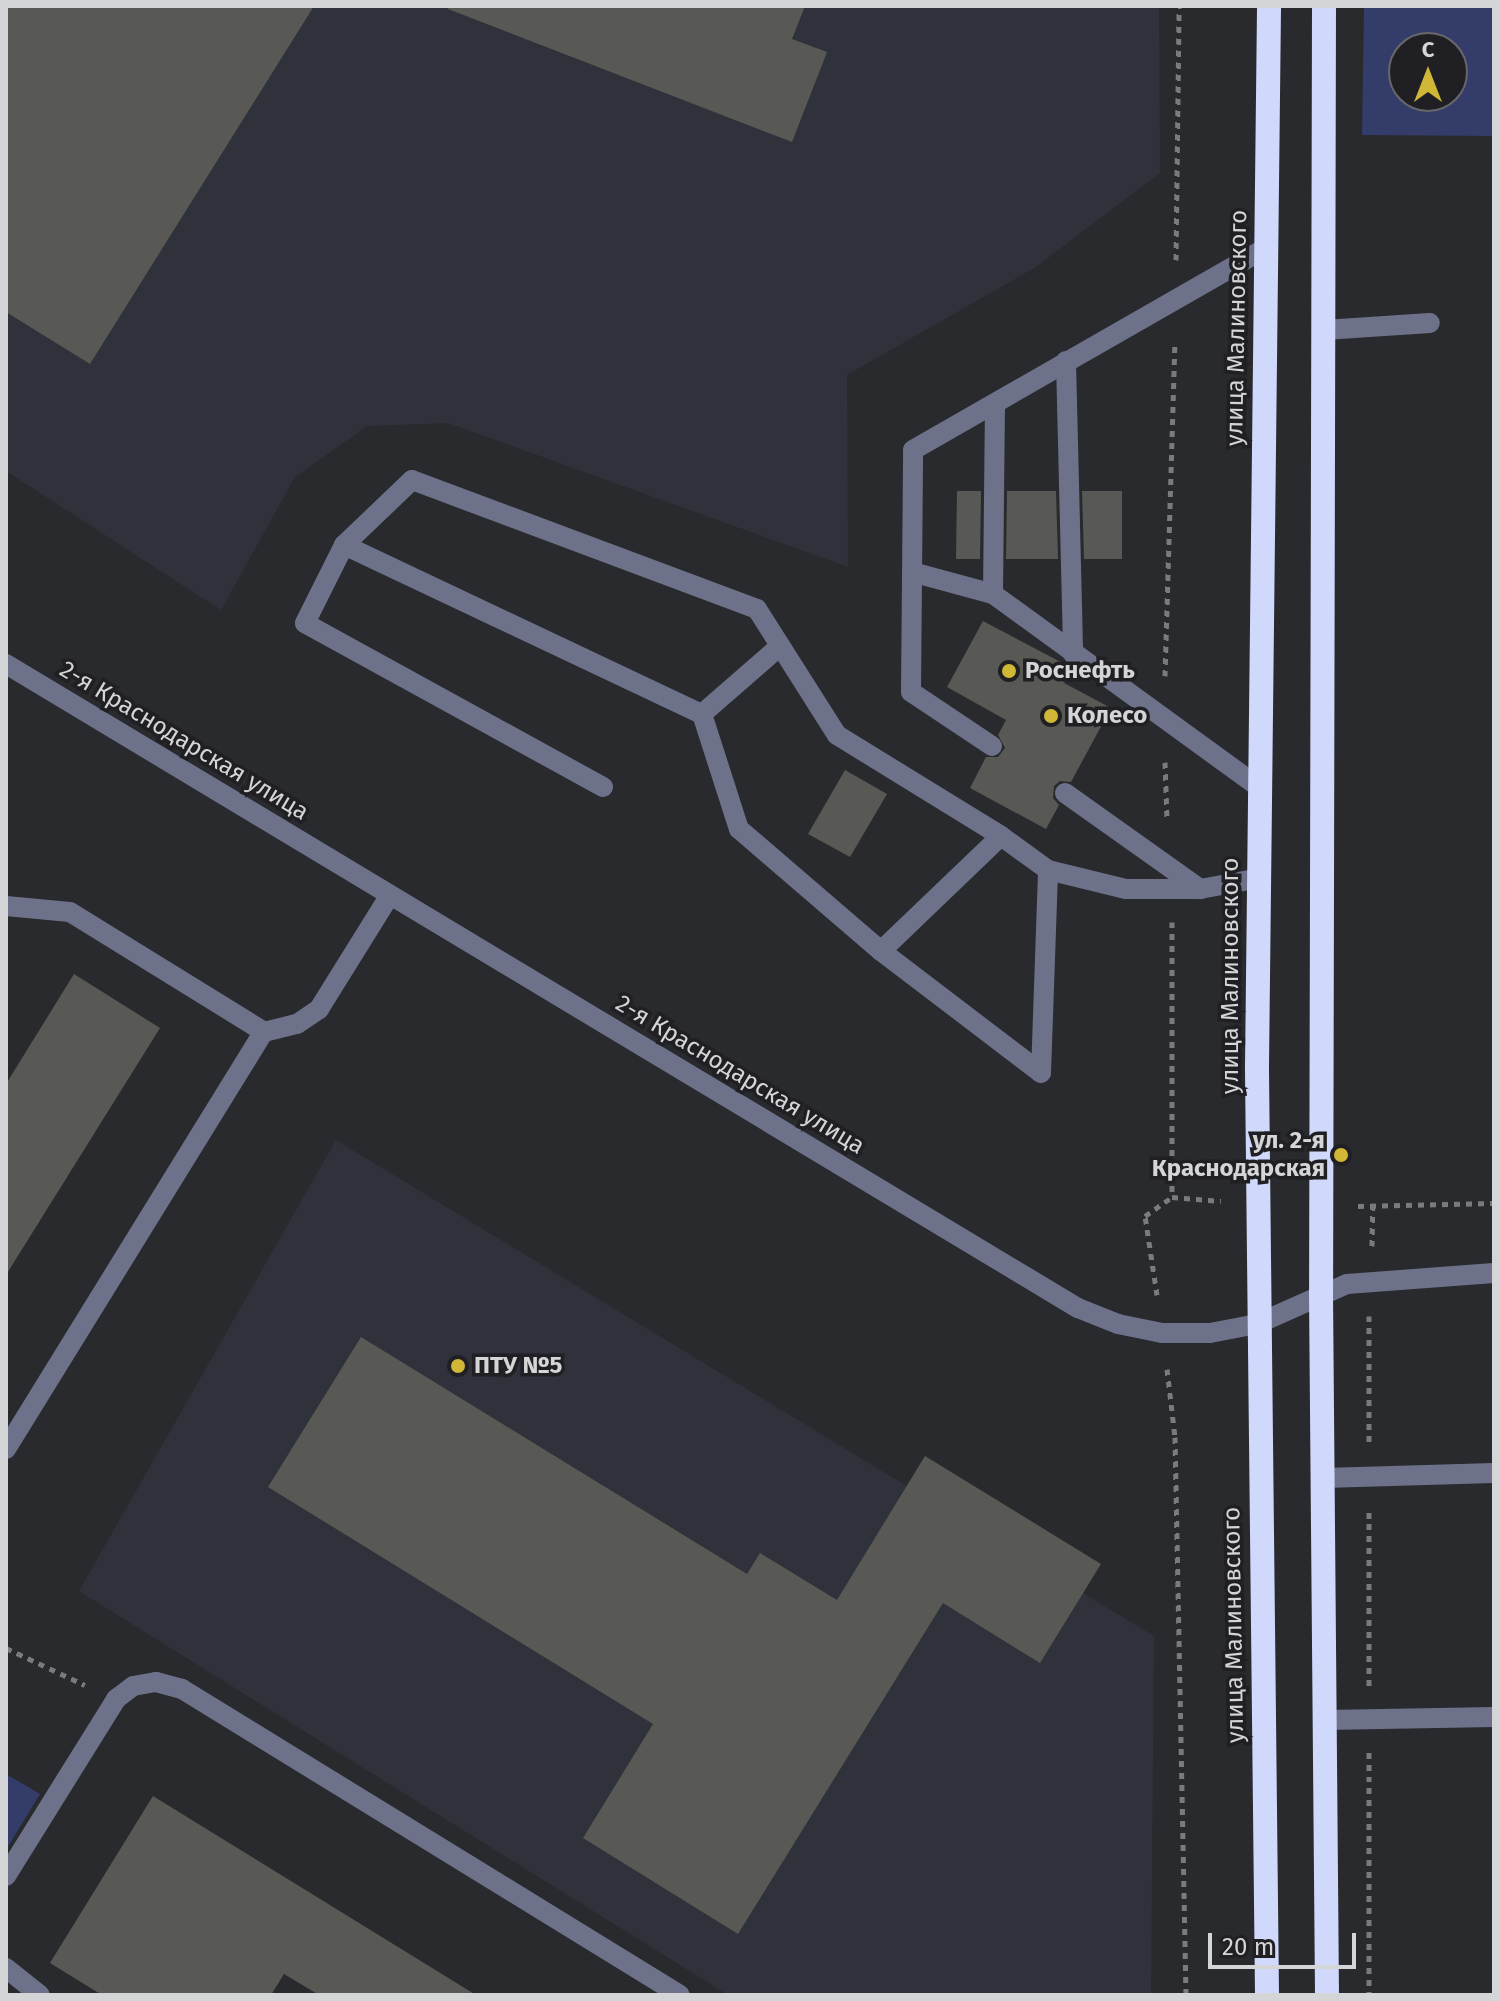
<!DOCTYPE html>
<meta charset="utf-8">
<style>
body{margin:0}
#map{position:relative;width:1500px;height:2001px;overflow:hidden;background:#292a2d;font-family:"Fira Sans",sans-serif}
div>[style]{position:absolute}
.built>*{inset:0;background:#30323b}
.green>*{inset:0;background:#343c69}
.building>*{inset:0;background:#585854}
.path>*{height:5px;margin-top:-2.5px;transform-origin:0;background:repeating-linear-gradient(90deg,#7a7b7d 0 6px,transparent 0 12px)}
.minor>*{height:20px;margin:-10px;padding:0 10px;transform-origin:10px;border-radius:10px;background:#6d728a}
.highway>*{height:24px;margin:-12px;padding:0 12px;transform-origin:12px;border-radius:12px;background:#d0d8fb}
.dots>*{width:22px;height:22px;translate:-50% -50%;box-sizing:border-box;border:4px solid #202024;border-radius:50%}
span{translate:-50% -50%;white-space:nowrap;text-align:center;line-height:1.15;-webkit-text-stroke:7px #202024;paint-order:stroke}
.street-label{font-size:24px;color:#d4d5d7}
.poi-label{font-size:24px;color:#d4d5d7;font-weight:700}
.left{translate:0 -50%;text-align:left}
.right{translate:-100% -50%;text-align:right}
.frame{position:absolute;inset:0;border:8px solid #d4d5d7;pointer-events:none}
.north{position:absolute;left:1388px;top:32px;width:80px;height:80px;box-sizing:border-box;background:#202024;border:2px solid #68686c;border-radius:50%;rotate:0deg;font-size:22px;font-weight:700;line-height:32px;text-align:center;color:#d4d5d7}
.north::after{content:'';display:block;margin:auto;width:28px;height:36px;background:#d1b736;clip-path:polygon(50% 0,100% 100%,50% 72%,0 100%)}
.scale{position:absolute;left:1208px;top:1933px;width:148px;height:36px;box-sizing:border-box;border:4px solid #d4d5d7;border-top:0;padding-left:10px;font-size:24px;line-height:28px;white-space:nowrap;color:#d4d5d7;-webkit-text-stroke:6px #202024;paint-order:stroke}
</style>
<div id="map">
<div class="built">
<i style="clip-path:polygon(6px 6px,1159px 6px,1160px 173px,1036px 267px,847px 375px,848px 567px,448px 423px,367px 426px,295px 477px,221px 610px,6px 471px)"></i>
<i style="clip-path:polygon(336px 1140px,1154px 1636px,1151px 1995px,728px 1995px,79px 1591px)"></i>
</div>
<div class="green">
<i style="clip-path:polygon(evenodd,1364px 6px,1494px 6px,1494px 136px,1362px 135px,1364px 6px,1404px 48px,1452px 48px,1452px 96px,1404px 96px,1404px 48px)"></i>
<i style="clip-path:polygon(6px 1774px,40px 1794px,6px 1850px)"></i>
</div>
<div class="building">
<i style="clip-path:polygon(6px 6px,314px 6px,90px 364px,6px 312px)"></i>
<i style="clip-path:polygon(449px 6px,805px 6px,792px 39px,827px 52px,792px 142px,448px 9px)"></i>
<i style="clip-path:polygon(957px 491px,981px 491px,980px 559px,956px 559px)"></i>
<i style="clip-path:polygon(1007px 491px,1056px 491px,1058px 559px,1006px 559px)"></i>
<i style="clip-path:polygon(1082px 491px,1122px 491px,1122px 559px,1084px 559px)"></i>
<i style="clip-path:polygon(983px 621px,1072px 668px,1064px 683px,1111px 708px,1071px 782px,1060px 781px,1054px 786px,1053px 798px,1059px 805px,1046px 829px,970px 788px,986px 757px,998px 757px,1005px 748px,998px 735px,1006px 720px,947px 687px)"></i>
<i style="clip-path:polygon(845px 770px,887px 794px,850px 857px,808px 834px)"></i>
<i style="clip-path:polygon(74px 974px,160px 1028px,6px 1275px,6px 1084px)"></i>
<i style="clip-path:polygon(361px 1337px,747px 1574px,760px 1553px,837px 1600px,925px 1456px,1101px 1564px,1040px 1663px,943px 1603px,738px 1934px,583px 1838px,653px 1724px,268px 1487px)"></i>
<i style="clip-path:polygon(153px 1796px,476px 1995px,319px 1995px,284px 1974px,271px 1995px,102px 1995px,50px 1963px)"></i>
</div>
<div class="path">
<i style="left:1176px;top:260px;width:254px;rotate:-89.3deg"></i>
<i style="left:1165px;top:676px;width:334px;rotate:-88.3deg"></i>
<i style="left:1165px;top:762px;width:58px;rotate:88deg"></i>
<i style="left:1172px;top:922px;width:275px;rotate:90deg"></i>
<i style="left:1358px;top:1206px;width:136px;rotate:-1.3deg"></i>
<i style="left:1372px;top:1246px;width:39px;rotate:-89deg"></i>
<i style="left:1157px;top:1295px;width:80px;rotate:-98.6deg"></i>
<i style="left:1145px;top:1216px;width:33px;rotate:-35deg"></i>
<i style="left:1172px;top:1197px;width:49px;rotate:4.7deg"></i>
<i style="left:1369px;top:1316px;width:126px;rotate:90deg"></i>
<i style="left:1167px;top:1369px;width:68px;rotate:83.3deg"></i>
<i style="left:1175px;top:1437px;width:558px;rotate:88.87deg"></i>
<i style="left:1369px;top:1512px;width:174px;rotate:90deg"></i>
<i style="left:6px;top:1648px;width:87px;rotate:25.1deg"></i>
<i style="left:1369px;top:1752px;width:243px;rotate:90deg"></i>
</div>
<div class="minor">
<i style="left:1324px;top:330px;width:106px;rotate:-3.8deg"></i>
<i style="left:1066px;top:361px;width:293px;rotate:88.6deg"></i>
<i style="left:344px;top:545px;width:396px;rotate:25.3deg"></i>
<i style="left:702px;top:714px;width:121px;rotate:72.2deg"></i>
<i style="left:739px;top:829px;width:187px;rotate:40.7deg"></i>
<i style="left:881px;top:951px;width:201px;rotate:37.3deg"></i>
<i style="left:912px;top:572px;width:84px;rotate:15.2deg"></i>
<i style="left:993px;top:594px;width:330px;rotate:36deg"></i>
<i style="left:993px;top:594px;width:189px;rotate:-89.4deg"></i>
<i style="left:6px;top:664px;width:1251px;rotate:31deg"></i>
<i style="left:1078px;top:1308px;width:43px;rotate:21.8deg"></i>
<i style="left:1118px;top:1324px;width:45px;rotate:11.6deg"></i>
<i style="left:1162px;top:1333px;width:48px"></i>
<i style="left:1210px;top:1333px;width:48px;rotate:-10.8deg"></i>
<i style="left:1257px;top:1324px;width:98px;rotate:-24deg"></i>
<i style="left:1347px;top:1284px;width:147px;rotate:-4.3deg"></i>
<i style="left:702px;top:714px;width:103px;rotate:-41.1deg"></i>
<i style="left:992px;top:746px;width:97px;rotate:-146.3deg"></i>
<i style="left:911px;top:692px;width:242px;rotate:-89.5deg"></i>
<i style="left:913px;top:450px;width:407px;rotate:-29.8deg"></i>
<i style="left:603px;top:787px;width:340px;rotate:-151.2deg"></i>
<i style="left:305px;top:623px;width:87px;rotate:-63.4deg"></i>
<i style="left:344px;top:545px;width:94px;rotate:-43.7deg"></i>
<i style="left:412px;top:480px;width:368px;rotate:20.5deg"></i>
<i style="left:757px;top:609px;width:149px;rotate:57.6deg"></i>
<i style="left:837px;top:735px;width:193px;rotate:31.6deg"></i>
<i style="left:1001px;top:836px;width:58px;rotate:35.9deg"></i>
<i style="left:1048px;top:870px;width:80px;rotate:13.7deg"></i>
<i style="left:1126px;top:889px;width:74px"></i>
<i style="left:1200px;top:889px;width:61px;rotate:-10.4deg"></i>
<i style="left:1065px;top:793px;width:166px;rotate:35.4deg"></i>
<i style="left:6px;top:906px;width:64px;rotate:5.4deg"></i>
<i style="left:70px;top:912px;width:228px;rotate:31.7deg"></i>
<i style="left:264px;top:1032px;width:34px;rotate:-14deg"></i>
<i style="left:297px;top:1024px;width:27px;rotate:-34deg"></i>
<i style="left:319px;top:1009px;width:134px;rotate:-58.1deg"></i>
<i style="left:881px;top:951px;width:166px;rotate:-43.8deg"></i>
<i style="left:1041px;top:1073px;width:203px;rotate:-88deg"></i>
<i style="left:6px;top:1449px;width:490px;rotate:-58.3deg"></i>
<i style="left:1324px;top:1478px;width:170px;rotate:-1.7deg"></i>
<i style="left:1325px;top:1720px;width:169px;rotate:-1deg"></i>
<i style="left:6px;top:1876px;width:208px;rotate:-58.1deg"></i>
<i style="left:116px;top:1699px;width:21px;rotate:-37deg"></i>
<i style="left:133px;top:1686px;width:23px;rotate:-10deg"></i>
<i style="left:156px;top:1682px;width:27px;rotate:15deg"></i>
<i style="left:182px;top:1689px;width:584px;rotate:31.57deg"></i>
<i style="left:6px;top:1968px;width:43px;rotate:38.5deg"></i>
</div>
<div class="highway">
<i style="left:1324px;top:6px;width:1287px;rotate:90.13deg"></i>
<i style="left:1321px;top:1293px;width:702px;rotate:89.51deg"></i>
<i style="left:1267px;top:1995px;width:929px;rotate:-90.62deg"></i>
<i style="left:1257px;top:1066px;width:1060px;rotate:-89.35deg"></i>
</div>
<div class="dots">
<i style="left:1009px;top:671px;background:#d1b736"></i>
<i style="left:1051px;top:716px;background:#d1b736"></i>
<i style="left:1341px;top:1155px;background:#d1b736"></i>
<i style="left:458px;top:1366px;background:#d1b736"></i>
</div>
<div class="street-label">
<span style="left:1237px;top:328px;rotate:-89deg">улица Малиновского</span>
<span style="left:184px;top:741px;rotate:31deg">2-я Краснодарская улица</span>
<span style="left:1231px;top:976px;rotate:-90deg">улица Малиновского</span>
<span style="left:740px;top:1075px;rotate:31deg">2-я Краснодарская улица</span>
<span style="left:1234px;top:1625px;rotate:-91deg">улица Малиновского</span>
</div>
<div class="poi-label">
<span class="left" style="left:1025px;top:671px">Роснефть</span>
<span class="left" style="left:1067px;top:716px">Колесо</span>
<span class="right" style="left:1325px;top:1155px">ул. 2-я<br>Краснодарская</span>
<span class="left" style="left:474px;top:1366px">ПТУ №5</span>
</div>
<div class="frame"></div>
<div class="north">С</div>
<div class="scale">20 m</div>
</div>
